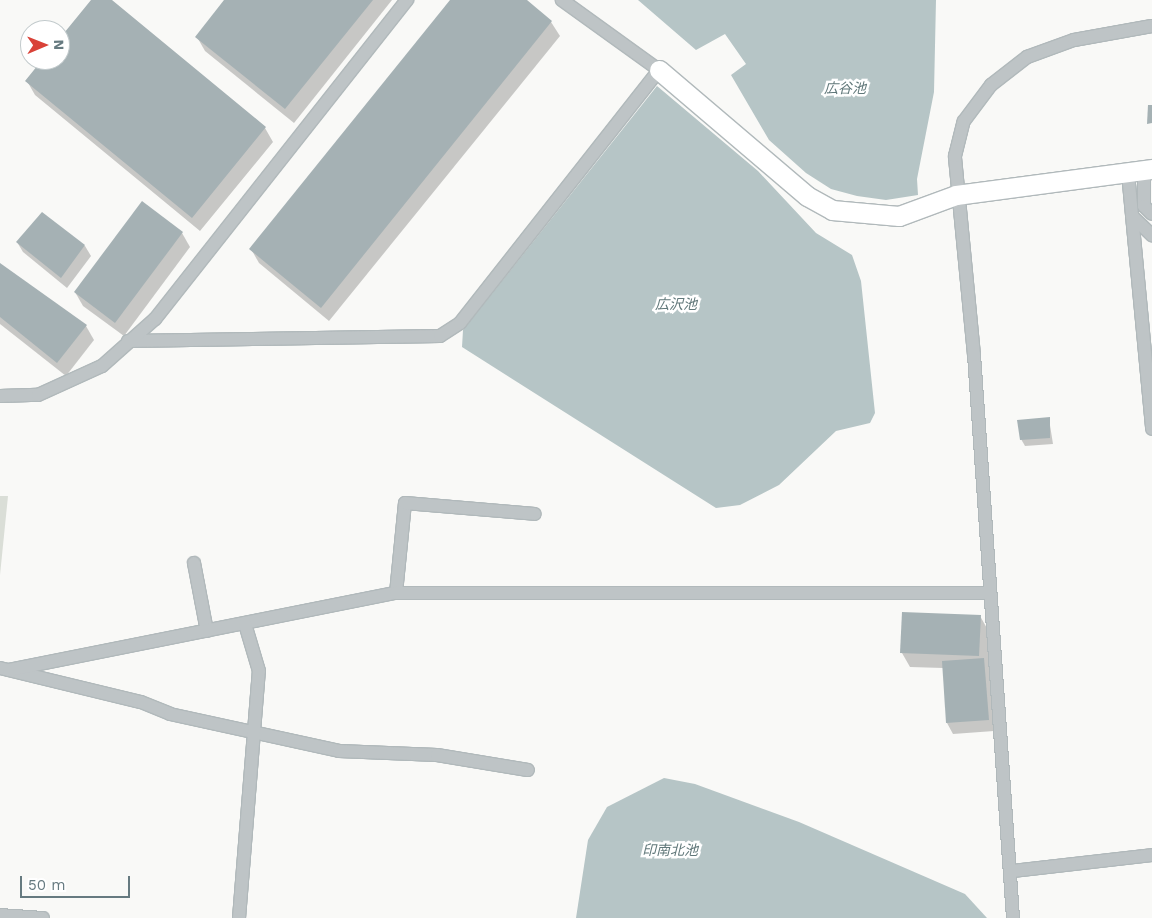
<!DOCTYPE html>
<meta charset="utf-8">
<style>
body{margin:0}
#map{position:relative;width:1152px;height:918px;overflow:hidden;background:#f9f9f7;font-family:"Work Sans","Noto Sans JP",sans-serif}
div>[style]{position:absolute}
.green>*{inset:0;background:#daded7}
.water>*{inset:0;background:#b6c5c6}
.shadow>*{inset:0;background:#0003}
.building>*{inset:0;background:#a5b1b4}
.roads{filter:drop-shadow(1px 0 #b1b9bb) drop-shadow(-1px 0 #b1b9bb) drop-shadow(0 1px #b1b9bb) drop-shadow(0 -1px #b1b9bb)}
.street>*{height:12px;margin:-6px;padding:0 6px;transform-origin:6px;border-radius:6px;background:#bec4c6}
.secondary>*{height:19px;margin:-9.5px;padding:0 9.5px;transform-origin:9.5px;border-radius:9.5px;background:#fff}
span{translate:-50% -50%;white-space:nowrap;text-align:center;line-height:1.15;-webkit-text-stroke:5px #fff;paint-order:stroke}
.water-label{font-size:14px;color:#61787a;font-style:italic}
.north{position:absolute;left:20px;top:20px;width:50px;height:50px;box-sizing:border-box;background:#fff;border:1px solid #c2cacc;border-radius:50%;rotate:89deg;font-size:14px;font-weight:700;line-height:20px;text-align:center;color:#667a80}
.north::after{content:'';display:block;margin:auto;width:18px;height:22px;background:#d94238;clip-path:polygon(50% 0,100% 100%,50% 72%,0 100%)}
.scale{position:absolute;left:20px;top:876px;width:110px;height:22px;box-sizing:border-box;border:2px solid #667a80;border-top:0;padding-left:6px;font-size:15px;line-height:18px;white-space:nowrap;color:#667a80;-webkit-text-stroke:4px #fff;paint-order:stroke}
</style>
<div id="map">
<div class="green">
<i style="clip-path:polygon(0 496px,8px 496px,0 575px)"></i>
</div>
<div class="water">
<i style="clip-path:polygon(638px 0,936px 0,934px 92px,917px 179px,918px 195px,886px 200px,857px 196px,831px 189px,806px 173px,769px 140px,731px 75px,746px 64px,725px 34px,696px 50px)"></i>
<i style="clip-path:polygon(657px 86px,758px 171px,816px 233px,852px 255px,861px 281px,875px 413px,870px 423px,836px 431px,779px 485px,740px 505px,716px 508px,462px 347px,463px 330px)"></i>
<i style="clip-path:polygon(664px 778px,695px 784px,799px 822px,965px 894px,987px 918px,576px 918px,588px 840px,607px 807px)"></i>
</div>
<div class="shadow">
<i style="clip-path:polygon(92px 0,110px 0,265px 128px,273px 142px,200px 231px,35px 95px,27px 81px,43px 60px,60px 60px,60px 40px)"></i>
<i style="clip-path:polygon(226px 0,392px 0,294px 123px,205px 51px,197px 37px)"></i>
<i style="clip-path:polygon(452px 0,525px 0,551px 22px,560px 36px,329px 321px,259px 263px,251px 249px)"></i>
<i style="clip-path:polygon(182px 233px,190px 247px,124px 336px,83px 306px,75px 292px)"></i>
<i style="clip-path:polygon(17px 242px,85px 246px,91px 256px,67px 288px,23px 252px)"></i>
<i style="clip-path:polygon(0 265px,86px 326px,94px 340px,66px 376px,0 324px)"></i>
<i style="clip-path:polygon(1049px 419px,1053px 444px,1025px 446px,1021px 439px)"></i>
<i style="clip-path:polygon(980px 616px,988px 630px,994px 731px,953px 734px,947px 723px,943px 668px,910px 667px,902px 653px)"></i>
</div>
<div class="building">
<i style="clip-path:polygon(91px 0,112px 0,266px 127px,192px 218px,25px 81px,42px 60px,60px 60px,60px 38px)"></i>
<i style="clip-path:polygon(224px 0,373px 0,285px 109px,195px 37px)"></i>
<i style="clip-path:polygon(450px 0,527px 0,552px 21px,321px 308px,249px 249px)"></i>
<i style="clip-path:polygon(1148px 105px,1152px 105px,1152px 123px,1147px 124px)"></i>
<i style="clip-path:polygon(142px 201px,183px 232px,115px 323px,74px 292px)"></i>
<i style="clip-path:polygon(42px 212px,85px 245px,61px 278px,16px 242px)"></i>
<i style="clip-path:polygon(0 263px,87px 325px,57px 363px,0 317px)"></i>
<i style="clip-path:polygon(1050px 417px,1050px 438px,1020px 440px,1017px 420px)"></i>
<i style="clip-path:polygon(902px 612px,981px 615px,979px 656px,900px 653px)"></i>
<i style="clip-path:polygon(984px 658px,989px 720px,946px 723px,942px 661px)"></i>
</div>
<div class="roads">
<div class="street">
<i style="left:1144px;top:171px;width:35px;rotate:90deg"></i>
<i style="left:1144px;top:206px;width:11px;rotate:45deg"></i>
<i style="left:1128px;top:173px;width:257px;rotate:84.6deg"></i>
<i style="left:1132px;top:216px;width:28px;rotate:44deg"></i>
<i style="left:128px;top:341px;width:312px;rotate:-0.9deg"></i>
<i style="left:440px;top:336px;width:24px;rotate:-33deg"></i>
<i style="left:460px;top:323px;width:322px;rotate:-51.8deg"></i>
<i style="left:659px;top:70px;width:120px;rotate:-144.2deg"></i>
<i style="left:0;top:396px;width:38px;rotate:-2deg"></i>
<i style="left:38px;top:395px;width:70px;rotate:-24.4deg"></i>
<i style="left:102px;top:366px;width:71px;rotate:-41.6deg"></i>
<i style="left:155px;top:319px;width:407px;rotate:-51.7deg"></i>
<i style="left:194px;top:563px;width:69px;rotate:79.2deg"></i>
<i style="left:396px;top:593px;width:90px;rotate:-84.3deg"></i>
<i style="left:405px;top:503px;width:130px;rotate:4.8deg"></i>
<i style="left:0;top:668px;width:145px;rotate:13.6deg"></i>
<i style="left:141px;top:702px;width:31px;rotate:22deg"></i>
<i style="left:170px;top:714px;width:173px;rotate:12.3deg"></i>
<i style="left:339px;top:751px;width:98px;rotate:2.3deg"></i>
<i style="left:437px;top:755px;width:92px;rotate:9.4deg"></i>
<i style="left:9px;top:670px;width:395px;rotate:-11.3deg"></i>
<i style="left:396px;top:593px;width:593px"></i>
<i style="left:1012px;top:871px;width:141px;rotate:-6.5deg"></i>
<i style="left:0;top:915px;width:43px;rotate:4deg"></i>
<i style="left:239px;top:918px;width:248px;rotate:-85.4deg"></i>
<i style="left:259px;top:671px;width:49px;rotate:-106.6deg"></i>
<i style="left:1013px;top:918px;width:564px;rotate:-93.96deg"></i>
<i style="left:974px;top:355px;width:200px;rotate:-95.5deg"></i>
<i style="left:955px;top:156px;width:36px;rotate:-76deg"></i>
<i style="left:964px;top:121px;width:45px;rotate:-53.1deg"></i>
<i style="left:991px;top:85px;width:46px;rotate:-37.9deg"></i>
<i style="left:1027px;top:57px;width:50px;rotate:-19.9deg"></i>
<i style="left:1074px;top:40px;width:79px;rotate:-10.2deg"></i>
</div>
<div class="secondary">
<i style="left:659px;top:70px;width:194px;rotate:40.4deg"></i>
<i style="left:807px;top:196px;width:29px;rotate:29deg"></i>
<i style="left:832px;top:210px;width:67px;rotate:5.1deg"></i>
<i style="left:899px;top:216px;width:61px;rotate:-20.2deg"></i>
<i style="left:956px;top:195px;width:198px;rotate:-7.6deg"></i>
</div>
</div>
<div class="water-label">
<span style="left:845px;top:88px">広谷池</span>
<span style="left:676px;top:304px">広沢池</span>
<span style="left:670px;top:850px">印南北池</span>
</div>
<div class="north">N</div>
<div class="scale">50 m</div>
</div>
